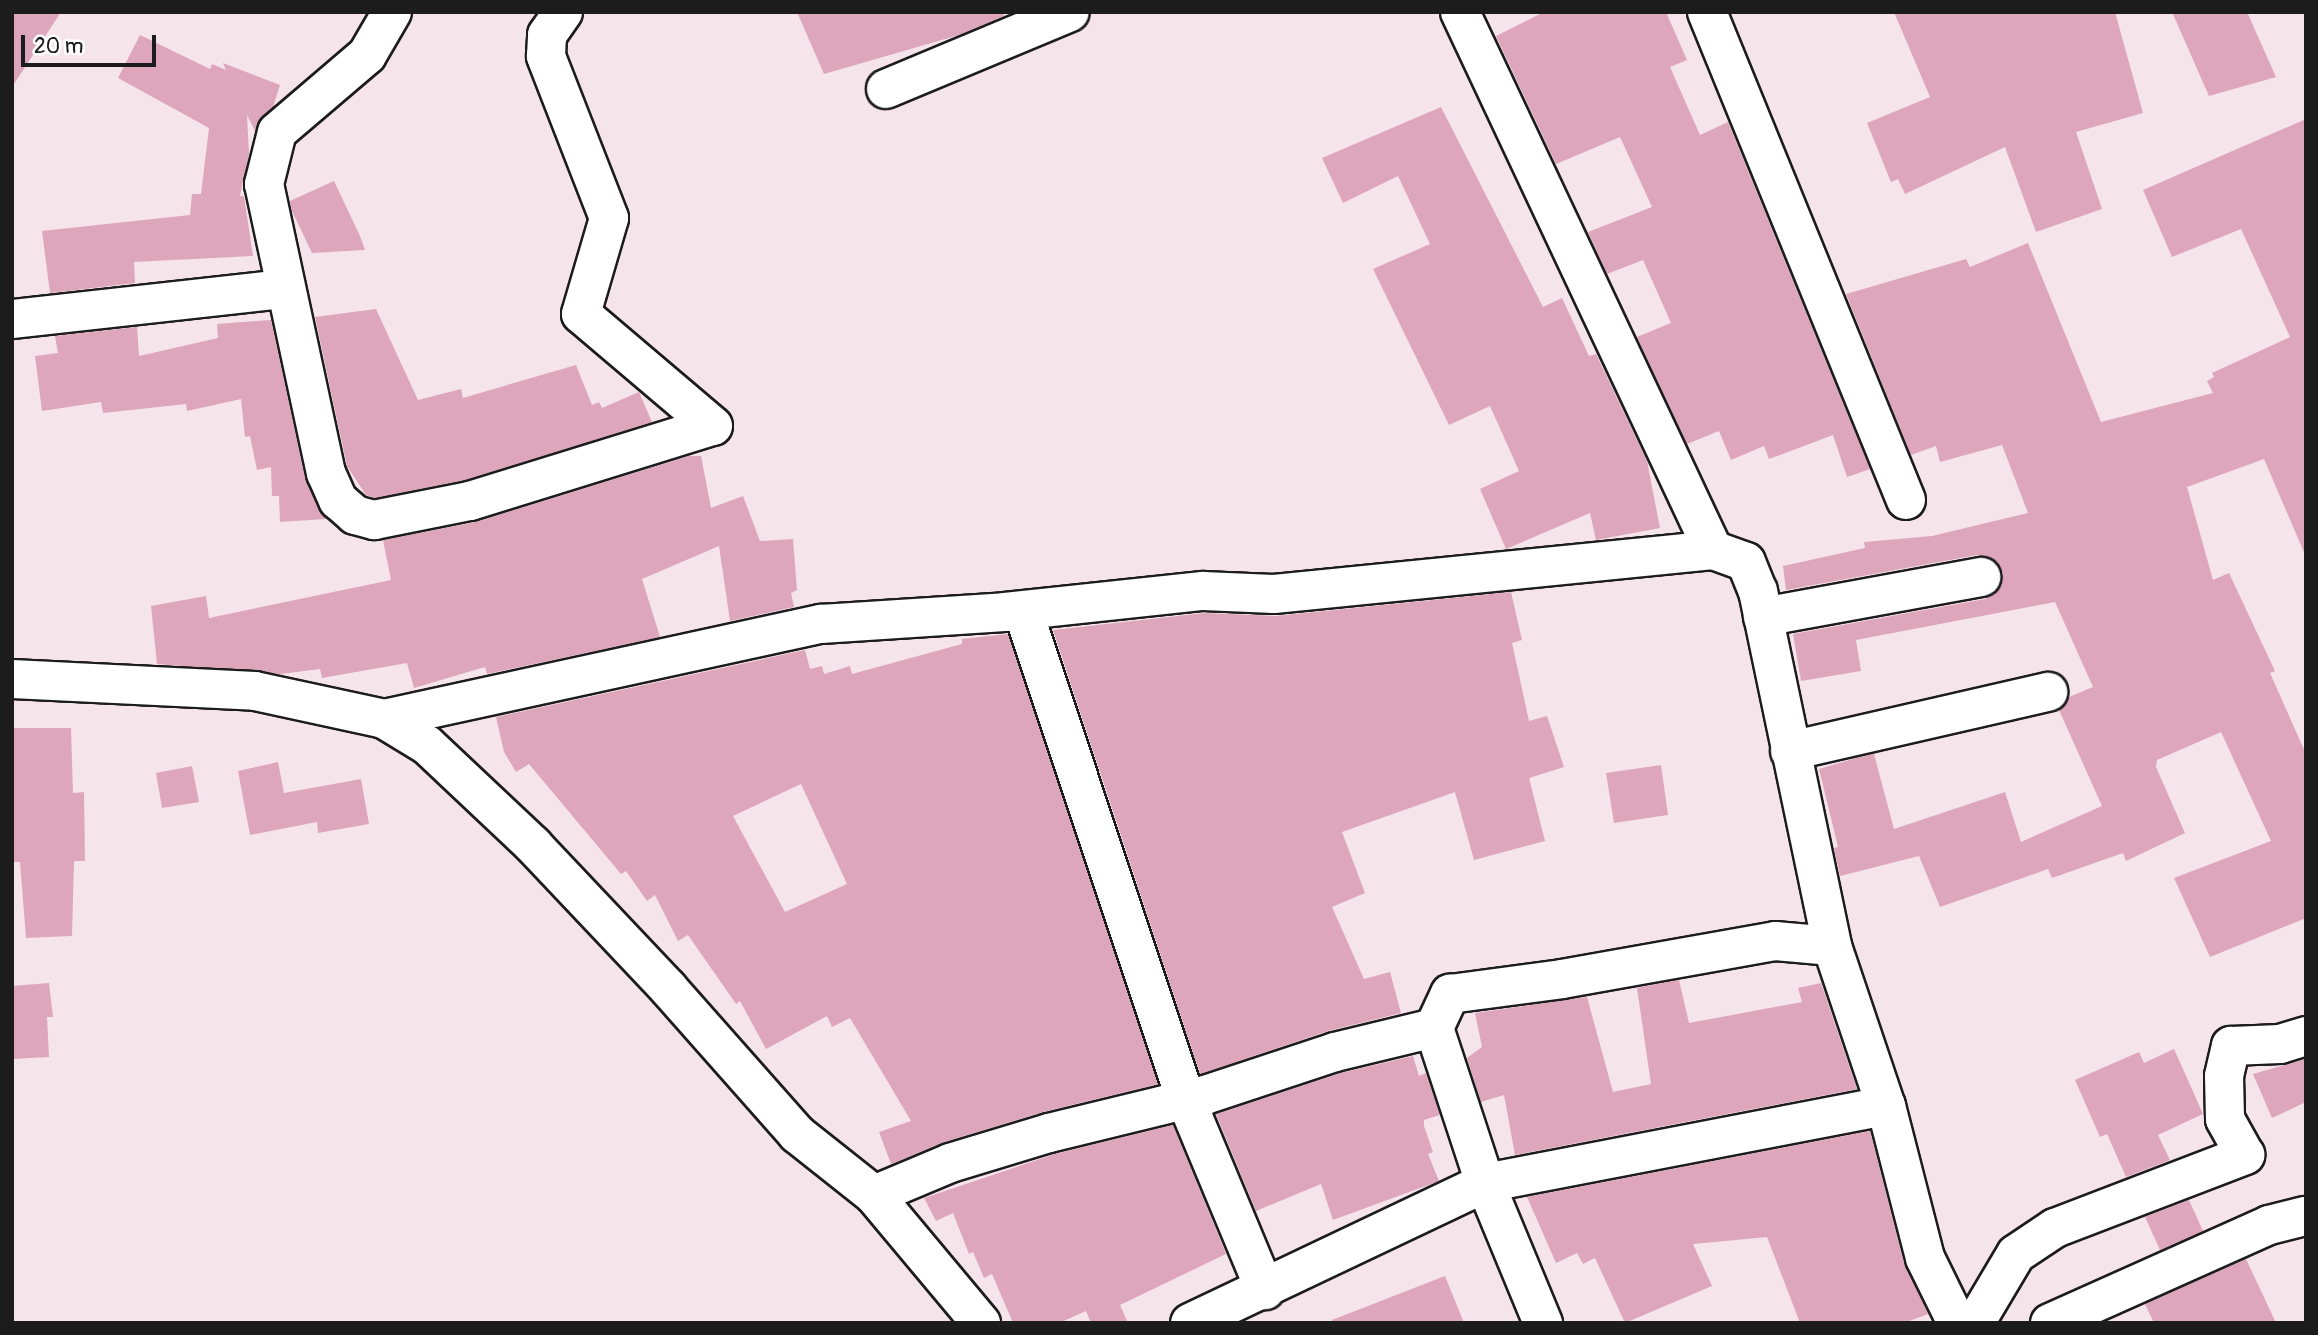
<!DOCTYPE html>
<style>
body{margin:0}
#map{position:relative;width:2318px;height:1335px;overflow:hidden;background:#f5e4ea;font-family:Pangolin,sans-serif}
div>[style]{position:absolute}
.building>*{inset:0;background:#dea6ba}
.roads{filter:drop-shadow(2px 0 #1c1c1c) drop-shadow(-2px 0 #1c1c1c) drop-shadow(0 2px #1c1c1c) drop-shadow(0 -2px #1c1c1c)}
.minor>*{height:38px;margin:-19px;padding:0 19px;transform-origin:19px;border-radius:19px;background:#fff}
span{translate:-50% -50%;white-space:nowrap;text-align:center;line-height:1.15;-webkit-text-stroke:7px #fff;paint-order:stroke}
.frame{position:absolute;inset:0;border:14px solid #1c1c1c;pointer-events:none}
.scale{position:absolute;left:21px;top:35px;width:135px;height:32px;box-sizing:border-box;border:4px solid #1c1c1c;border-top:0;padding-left:9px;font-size:21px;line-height:24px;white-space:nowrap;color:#1c1c1c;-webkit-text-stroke:5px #fff;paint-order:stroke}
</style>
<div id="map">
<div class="building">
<i style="clip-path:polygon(12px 12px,61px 12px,12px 87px)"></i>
<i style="clip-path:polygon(797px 12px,1003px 12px,1004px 16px,959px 35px,824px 74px)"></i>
<i style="clip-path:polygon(1544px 12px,1666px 12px,1687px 60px,1670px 67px,1700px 135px,1728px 122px,1870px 469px,1847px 477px,1833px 435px,1769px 459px,1764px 446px,1731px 460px,1719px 431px,1687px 444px,1637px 337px,1671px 323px,1643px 260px,1607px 274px,1588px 232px,1652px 207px,1620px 137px,1556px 164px,1496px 36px)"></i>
<i style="clip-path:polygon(1894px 12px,2115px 12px,2143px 113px,2076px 132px,2102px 209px,2036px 232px,2005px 147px,1905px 194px,1898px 179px,1891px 182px,1867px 123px,1930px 97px)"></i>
<i style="clip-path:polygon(2172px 12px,2247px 12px,2276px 77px,2209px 96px)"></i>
<i style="clip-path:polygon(140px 35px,210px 69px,212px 64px,226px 70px,223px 63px,280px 85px,273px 107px,255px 131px,247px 115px,249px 154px,240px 196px,244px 196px,253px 256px,134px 262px,135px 283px,50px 293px,42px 231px,190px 215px,192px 194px,201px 194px,209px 128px,118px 78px)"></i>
<i style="clip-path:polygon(1441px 107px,1543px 307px,1562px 298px,1589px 356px,1596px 354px,1647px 461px,1660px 528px,1596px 540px,1590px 513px,1506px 549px,1480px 489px,1519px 471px,1490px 406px,1449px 425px,1373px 269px,1430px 244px,1398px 176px,1343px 203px,1322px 158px)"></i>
<i style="clip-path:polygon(2306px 119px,2306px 557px,2264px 459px,2187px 487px,2213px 580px,2229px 573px,2275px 671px,2270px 673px,2306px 754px,2306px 918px,2210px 957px,2174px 878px,2271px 841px,2221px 732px,2157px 760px,2156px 767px,2185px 833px,2126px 861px,2123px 853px,2052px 878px,2048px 869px,1940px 907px,1919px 856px,1840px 876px,1834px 848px,1838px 847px,1819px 769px,1860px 757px,1874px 754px,1894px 829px,2005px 792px,2021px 842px,2102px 806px,2059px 710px,2069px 697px,2093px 687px,2055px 602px,1856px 640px,1861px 671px,1801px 681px,1793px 634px,1985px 599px,1996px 593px,2003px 574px,1997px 562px,1977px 555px,1786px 590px,1783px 566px,1865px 548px,1864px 542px,1932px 536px,2028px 513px,2002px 445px,1940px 462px,1936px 446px,1911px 455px,1846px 294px,1966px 259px,1970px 267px,2028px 243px,2101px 422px,2213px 393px,2207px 381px,2214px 377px,2212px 373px,2290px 337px,2241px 229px,2172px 257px,2143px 190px)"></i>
<i style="clip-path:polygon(334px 181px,360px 236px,365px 250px,312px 253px,292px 211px,290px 201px)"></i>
<i style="clip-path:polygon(376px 309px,418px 400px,461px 389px,463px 398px,576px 365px,592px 405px,599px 402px,602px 408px,639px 392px,652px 422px,465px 480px,375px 498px,366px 495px,347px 466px,315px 317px)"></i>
<i style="clip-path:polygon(271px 320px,305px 478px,326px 519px,280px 522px,279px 496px,272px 496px,271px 467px,257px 470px,250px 436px,245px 437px,241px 399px,187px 411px,186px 404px,103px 413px,101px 402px,42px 411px,35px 356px,58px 353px,55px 336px,137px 327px,139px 356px,218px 338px,217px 324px)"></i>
<i style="clip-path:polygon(689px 456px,701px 456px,711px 508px,743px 496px,760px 541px,793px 539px,797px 590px,791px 593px,794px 607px,730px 621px,719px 546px,642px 579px,660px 637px,487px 674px,485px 667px,414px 688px,407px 663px,322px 678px,320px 669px,281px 674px,157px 664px,151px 606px,206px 596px,209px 618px,391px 580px,383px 540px,476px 522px)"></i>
<i style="clip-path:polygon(1511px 592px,1522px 640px,1512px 643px,1529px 721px,1547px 716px,1564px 767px,1529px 778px,1545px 841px,1474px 860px,1455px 792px,1342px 832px,1365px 893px,1332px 907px,1364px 979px,1390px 972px,1401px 1013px,1328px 1031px,1200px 1074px,1053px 630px,1204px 613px,1276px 616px)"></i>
<i style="clip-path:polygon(evenodd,1008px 634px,1158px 1084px,1043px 1112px,944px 1142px,891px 1164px,879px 1132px,911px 1121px,850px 1018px,832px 1027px,827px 1016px,766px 1049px,740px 1001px,736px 1004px,688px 935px,678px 941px,655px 895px,647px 901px,626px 871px,621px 874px,529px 764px,516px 772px,504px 752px,496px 717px,805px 650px,810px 669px,822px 666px,824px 674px,850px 666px,852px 674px,962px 644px,962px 639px,1008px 634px,801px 784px,847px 884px,785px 912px,733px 816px,801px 784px)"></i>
<i style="clip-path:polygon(12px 728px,71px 728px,73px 793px,84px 792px,85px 861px,74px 861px,72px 936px,26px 938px,20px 862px,12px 862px)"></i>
<i style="clip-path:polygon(278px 762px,284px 793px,361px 779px,369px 824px,318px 833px,317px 822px,250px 835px,238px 771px)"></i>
<i style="clip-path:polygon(1661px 765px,1668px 815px,1614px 823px,1606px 773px)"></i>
<i style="clip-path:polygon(192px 766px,199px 802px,162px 808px,156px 773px)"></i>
<i style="clip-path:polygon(1679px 980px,1689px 1023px,1802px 1002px,1798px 988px,1821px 983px,1857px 1089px,1515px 1155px,1504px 1095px,1481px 1102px,1467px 1058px,1482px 1047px,1475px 1013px,1587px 997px,1613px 1092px,1651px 1084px,1637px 988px)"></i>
<i style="clip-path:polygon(49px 983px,53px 1017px,47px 1017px,49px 1057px,12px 1059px,12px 986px)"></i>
<i style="clip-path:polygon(2174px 1049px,2203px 1114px,2158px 1135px,2170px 1160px,2126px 1177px,2107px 1134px,2100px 1137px,2075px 1080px,2139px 1052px,2144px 1063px)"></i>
<i style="clip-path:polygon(1413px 1056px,1419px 1076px,1426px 1073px,1440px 1115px,1424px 1120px,1424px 1126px,1433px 1152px,1428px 1154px,1439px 1181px,1333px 1220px,1321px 1184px,1256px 1211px,1216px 1114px,1341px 1073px)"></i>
<i style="clip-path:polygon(2306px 1059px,2306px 1102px,2272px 1118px,2253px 1074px)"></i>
<i style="clip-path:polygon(1173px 1125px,1226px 1254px,1120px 1305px,1128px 1323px,1091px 1323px,1086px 1311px,1059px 1323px,1013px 1323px,992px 1274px,984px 1278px,973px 1252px,969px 1254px,953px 1213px,936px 1221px,924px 1198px,1055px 1154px)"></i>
<i style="clip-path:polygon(1870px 1131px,1904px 1263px,1928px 1314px,1904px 1323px,1800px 1323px,1767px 1237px,1693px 1244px,1712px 1286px,1625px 1323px,1595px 1258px,1583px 1264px,1577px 1253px,1556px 1263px,1527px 1197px)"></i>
<i style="clip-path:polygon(2189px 1200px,2203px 1231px,2160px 1250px,2145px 1217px)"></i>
<i style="clip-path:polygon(2246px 1259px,2276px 1323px,2154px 1323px,2145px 1304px)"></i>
<i style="clip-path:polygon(1445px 1276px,1464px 1323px,1333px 1323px,1332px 1320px)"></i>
</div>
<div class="roads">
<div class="minor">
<i style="left:392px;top:12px;width:50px;rotate:120.2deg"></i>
<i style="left:367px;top:55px;width:118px;rotate:139.5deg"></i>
<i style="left:277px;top:132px;width:54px;rotate:104deg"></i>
<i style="left:264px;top:184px;width:296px;rotate:77.9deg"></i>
<i style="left:326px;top:473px;width:30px;rotate:66deg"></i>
<i style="left:338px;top:500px;width:23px;rotate:41deg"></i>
<i style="left:355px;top:515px;width:20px;rotate:15deg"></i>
<i style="left:374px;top:520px;width:98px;rotate:-11.2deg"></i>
<i style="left:470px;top:501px;width:254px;rotate:-17.2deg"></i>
<i style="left:713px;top:426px;width:173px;rotate:-139.7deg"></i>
<i style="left:581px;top:314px;width:100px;rotate:-73.7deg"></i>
<i style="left:609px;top:218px;width:174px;rotate:-111.3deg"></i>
<i style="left:546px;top:56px;width:21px;rotate:-87deg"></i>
<i style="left:547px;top:35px;width:28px;rotate:-55deg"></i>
<i style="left:1460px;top:12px;width:595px;rotate:64.81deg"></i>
<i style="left:1707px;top:12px;width:527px;rotate:67.82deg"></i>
<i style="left:886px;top:89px;width:199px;rotate:-22.7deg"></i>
<i style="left:12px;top:319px;width:273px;rotate:-6.3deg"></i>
<i style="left:1023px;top:611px;width:515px;rotate:71.57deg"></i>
<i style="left:1186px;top:1100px;width:206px;rotate:67.4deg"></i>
<i style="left:1763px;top:617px;width:222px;rotate:-10.4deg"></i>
<i style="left:12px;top:679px;width:243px;rotate:2.8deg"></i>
<i style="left:255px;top:691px;width:132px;rotate:12.2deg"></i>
<i style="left:384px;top:719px;width:50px;rotate:31.2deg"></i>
<i style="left:427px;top:745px;width:146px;rotate:43.3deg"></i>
<i style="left:533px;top:845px;width:197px;rotate:46.6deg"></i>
<i style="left:668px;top:988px;width:195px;rotate:48.5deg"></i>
<i style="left:797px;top:1134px;width:98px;rotate:38.4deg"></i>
<i style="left:874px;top:1195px;width:167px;rotate:50.1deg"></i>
<i style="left:384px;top:719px;width:447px;rotate:-12.3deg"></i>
<i style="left:821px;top:624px;width:184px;rotate:-3.7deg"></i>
<i style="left:1005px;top:612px;width:199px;rotate:-6.1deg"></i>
<i style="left:1203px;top:591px;width:71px;rotate:2.4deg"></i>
<i style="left:1274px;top:594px;width:441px;rotate:-5.7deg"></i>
<i style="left:1713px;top:550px;width:35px;rotate:20deg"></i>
<i style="left:1746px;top:562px;width:31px;rotate:68deg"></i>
<i style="left:1758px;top:591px;width:363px;rotate:78.2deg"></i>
<i style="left:1790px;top:751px;width:265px;rotate:-12.9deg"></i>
<i style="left:1434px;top:1028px;width:38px;rotate:-65deg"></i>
<i style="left:1450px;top:994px;width:113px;rotate:-7.6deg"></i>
<i style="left:1562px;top:979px;width:216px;rotate:-10.1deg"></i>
<i style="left:1775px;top:941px;width:57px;rotate:5deg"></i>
<i style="left:1832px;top:946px;width:169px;rotate:71.4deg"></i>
<i style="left:1886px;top:1106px;width:157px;rotate:75.6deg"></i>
<i style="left:1925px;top:1258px;width:72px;rotate:63.8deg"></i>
<i style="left:874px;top:1195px;width:82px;rotate:-22.8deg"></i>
<i style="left:950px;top:1163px;width:103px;rotate:-16.9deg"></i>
<i style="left:1049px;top:1133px;width:161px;rotate:-13.7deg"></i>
<i style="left:1205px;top:1095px;width:137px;rotate:-18.3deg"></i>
<i style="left:1335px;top:1052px;width:102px;rotate:-13.6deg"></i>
<i style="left:1434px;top:1028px;width:163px;rotate:71.8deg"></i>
<i style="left:1485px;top:1183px;width:152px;rotate:67.5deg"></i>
<i style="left:1190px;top:1323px;width:327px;rotate:-25.4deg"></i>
<i style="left:1485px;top:1183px;width:408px;rotate:-10.9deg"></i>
<i style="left:1975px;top:1323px;width:80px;rotate:-59.3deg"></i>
<i style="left:2016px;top:1254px;width:47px;rotate:-33.7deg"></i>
<i style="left:2055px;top:1228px;width:204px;rotate:-21deg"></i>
<i style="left:2245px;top:1155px;width:41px;rotate:-119.1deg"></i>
<i style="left:2225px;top:1119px;width:43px;rotate:-91.3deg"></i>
<i style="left:2224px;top:1076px;width:31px;rotate:-77deg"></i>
<i style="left:2231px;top:1046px;width:49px;rotate:-2.3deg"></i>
<i style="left:2280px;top:1044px;width:27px;rotate:-17deg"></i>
<i style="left:2050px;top:1323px;width:240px;rotate:-24.1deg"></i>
<i style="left:2269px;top:1225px;width:38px;rotate:-14deg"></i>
</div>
</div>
<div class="frame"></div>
<div class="scale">20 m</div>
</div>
